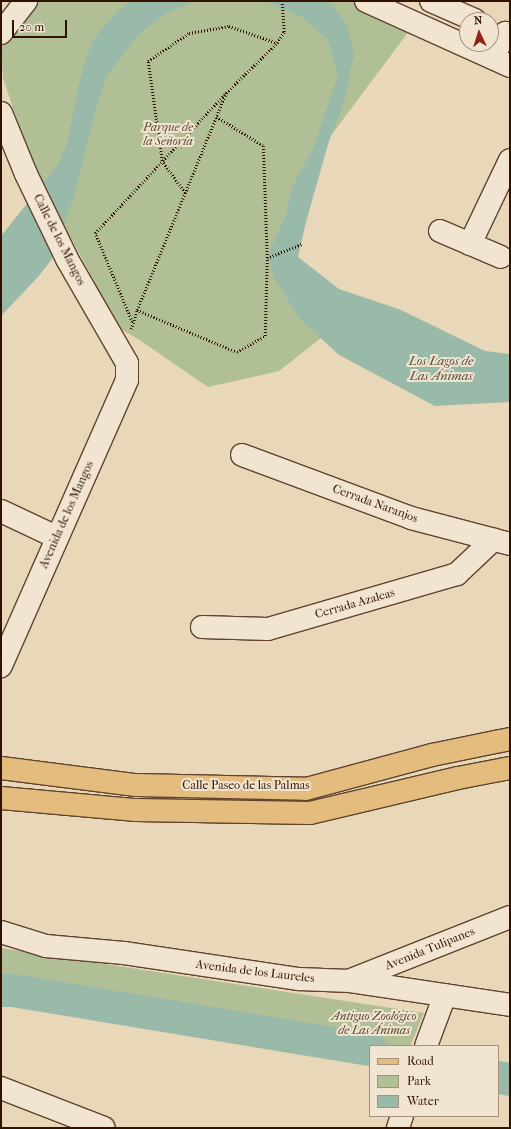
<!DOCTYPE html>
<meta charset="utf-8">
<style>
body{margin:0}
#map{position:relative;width:511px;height:1129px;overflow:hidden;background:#e9d7ba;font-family:"IM FELL French Canon",serif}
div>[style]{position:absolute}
.green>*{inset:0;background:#b0bf95}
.water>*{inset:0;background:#99baa9}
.river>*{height:33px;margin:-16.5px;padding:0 16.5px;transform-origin:16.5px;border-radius:16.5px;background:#99baa9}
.path>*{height:2.5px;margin-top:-1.25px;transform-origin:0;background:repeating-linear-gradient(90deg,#311200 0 1px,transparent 0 3px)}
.roads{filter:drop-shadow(1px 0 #5f432e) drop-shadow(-1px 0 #5f432e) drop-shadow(0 1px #5f432e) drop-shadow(0 -1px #5f432e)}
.minor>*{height:22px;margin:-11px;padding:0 11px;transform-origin:11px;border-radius:11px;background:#f1e5d2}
.major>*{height:22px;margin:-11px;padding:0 11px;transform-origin:11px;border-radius:11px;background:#e4bc7d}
span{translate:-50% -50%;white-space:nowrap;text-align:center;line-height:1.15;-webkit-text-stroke:4px #f1e5d2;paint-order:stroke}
.park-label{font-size:12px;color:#57462d;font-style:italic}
.street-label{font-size:12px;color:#311200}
.water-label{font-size:13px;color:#554d3b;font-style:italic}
.frame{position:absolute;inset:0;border:2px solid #311200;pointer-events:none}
.legend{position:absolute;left:369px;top:1045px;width:130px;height:72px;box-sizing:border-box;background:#f1e5d2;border:1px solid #a4917e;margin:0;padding:5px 7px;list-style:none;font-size:12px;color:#311200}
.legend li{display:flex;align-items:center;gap:8px;height:20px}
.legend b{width:20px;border:1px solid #a4917e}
.north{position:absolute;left:459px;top:12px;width:40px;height:40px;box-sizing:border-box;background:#f1e5d2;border:1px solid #a4917e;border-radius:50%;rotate:356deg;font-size:11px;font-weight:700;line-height:16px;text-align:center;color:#311200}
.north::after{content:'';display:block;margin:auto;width:14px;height:18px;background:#8f2418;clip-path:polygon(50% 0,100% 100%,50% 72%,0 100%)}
.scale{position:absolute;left:12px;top:20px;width:55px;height:18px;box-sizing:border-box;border:2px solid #311200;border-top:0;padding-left:5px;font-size:12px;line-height:14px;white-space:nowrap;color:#311200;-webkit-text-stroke:3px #f1e5d2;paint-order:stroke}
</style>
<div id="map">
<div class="green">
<i style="clip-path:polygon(35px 1px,354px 1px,412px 27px,291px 189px,286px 214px,271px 246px,268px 258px,300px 319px,321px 338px,279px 371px,208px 387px,141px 341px,119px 328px,32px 165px,3px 78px,1px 47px)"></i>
<i style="clip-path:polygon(1px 948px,424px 1013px,410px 1046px,391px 1046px,1px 984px)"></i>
</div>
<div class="water">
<i style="clip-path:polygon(131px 1px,193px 1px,164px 15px,138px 35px,107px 76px,95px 112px,74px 196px,52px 259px,38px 277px,1px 316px,1px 236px,58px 165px,67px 143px,83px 66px,95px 37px,118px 11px)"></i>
<i style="clip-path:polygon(266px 1px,325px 1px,332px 4px,348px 27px,354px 54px,344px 103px,329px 141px,306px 222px,298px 257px,339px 289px,401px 310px,485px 351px,510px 354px,510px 402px,435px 406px,339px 355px,300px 319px,274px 278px,268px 258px,271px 246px,286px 214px,291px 189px,313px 148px,338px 76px,328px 40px,302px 17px)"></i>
</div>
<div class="river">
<i style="left:1px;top:990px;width:11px"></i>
<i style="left:12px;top:990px;width:363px;rotate:9.4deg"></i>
<i style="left:498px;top:1077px;width:12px;rotate:9deg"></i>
</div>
<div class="path">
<i style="left:185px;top:193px;width:39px;rotate:-126deg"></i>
<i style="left:162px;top:161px;width:101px;rotate:-98deg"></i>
<i style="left:148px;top:61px;width:50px;rotate:-34.3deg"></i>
<i style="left:189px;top:33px;width:41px;rotate:-9.9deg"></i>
<i style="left:229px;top:26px;width:51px;rotate:19.5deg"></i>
<i style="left:267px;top:258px;width:38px;rotate:-22deg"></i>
<i style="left:137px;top:310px;width:108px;rotate:22.8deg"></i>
<i style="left:237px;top:352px;width:32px;rotate:-30deg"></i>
<i style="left:265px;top:336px;width:78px;rotate:-88.5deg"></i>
<i style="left:267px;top:258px;width:112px;rotate:-92deg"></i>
<i style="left:263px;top:146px;width:55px;rotate:-148.3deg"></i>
<i style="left:132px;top:322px;width:96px;rotate:-112.6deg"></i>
<i style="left:95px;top:233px;width:190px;rotate:-46.9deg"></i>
<i style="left:131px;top:329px;width:20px;rotate:-72deg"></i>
<i style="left:137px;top:310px;width:235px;rotate:-67.7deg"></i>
<i style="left:226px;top:93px;width:71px;rotate:-44.4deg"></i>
<i style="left:277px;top:43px;width:13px;rotate:-58deg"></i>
<i style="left:284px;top:32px;width:31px;rotate:-94deg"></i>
</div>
<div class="roads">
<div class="minor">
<i style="left:366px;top:1px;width:158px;rotate:24.3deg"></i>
<i style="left:431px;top:1px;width:48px;rotate:23.4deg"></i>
<i style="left:1px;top:33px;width:41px;rotate:-52deg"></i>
<i style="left:493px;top:58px;width:28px;rotate:-64deg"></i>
<i style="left:1px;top:113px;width:66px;rotate:67.7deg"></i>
<i style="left:26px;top:174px;width:94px;rotate:64.2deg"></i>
<i style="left:67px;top:259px;width:120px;rotate:60deg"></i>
<i style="left:127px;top:363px;width:17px;rotate:90deg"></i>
<i style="left:127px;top:380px;width:313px;rotate:113.8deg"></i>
<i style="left:440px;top:231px;width:66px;rotate:23.1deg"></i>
<i style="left:470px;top:244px;width:93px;rotate:-64.5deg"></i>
<i style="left:242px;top:455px;width:180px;rotate:20.4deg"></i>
<i style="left:411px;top:518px;width:102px;rotate:14.7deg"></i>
<i style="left:1px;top:511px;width:61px;rotate:25.3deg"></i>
<i style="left:202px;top:627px;width:66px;rotate:1.7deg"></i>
<i style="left:268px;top:629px;width:197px;rotate:-16.2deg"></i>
<i style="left:457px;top:574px;width:50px;rotate:-43.4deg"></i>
<i style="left:1px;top:932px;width:47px;rotate:17.3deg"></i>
<i style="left:46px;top:946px;width:78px;rotate:5.1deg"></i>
<i style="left:124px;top:953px;width:177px;rotate:8.5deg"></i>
<i style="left:299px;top:979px;width:51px;rotate:2.2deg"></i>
<i style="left:350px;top:981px;width:162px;rotate:8.5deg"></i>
<i style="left:351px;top:980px;width:171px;rotate:-21.6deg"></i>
<i style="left:426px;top:1046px;width:54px;rotate:-69.6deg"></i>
<i style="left:1px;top:1088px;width:110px;rotate:21.2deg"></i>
<i style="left:398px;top:1128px;width:13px;rotate:-72deg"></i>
</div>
<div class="major">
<i style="left:1px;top:768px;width:136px;rotate:7.2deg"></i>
<i style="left:136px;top:785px;width:170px;rotate:1.3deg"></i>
<i style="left:306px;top:789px;width:131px;rotate:-15.1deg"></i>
<i style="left:432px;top:755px;width:80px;rotate:-11.6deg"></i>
<i style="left:1px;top:798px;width:136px;rotate:5.1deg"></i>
<i style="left:136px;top:810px;width:174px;rotate:1deg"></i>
<i style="left:310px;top:813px;width:152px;rotate:-13.3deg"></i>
<i style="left:458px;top:778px;width:53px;rotate:-10.9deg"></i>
</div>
</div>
<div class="park-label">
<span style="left:168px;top:135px">Parque de<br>la Señoría</span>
<span style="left:374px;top:1024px">Antiguo Zoológico<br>de Las Ánimas</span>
</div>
<div class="street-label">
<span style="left:59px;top:240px;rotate:63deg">Calle de los Mangos</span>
<span style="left:375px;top:504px;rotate:20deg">Cerrada Naranjos</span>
<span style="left:67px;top:515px;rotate:-66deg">Avenida de los Mangos</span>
<span style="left:355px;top:604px;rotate:-16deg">Cerrada Azaleas</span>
<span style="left:246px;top:786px">Calle Paseo de las Palmas</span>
<span style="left:430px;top:949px;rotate:-22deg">Avenida Tulipanes</span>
<span style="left:255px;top:972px;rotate:7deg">Avenida de los Laureles</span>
</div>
<div class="water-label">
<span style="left:441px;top:369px">Los Lagos de<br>Las Ánimas</span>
</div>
<div class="frame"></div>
<ul class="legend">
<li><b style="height:5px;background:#e4bc7d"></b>Road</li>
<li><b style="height:11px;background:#b0bf95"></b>Park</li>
<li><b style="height:11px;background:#99baa9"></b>Water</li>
</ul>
<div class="north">N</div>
<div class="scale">20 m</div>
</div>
